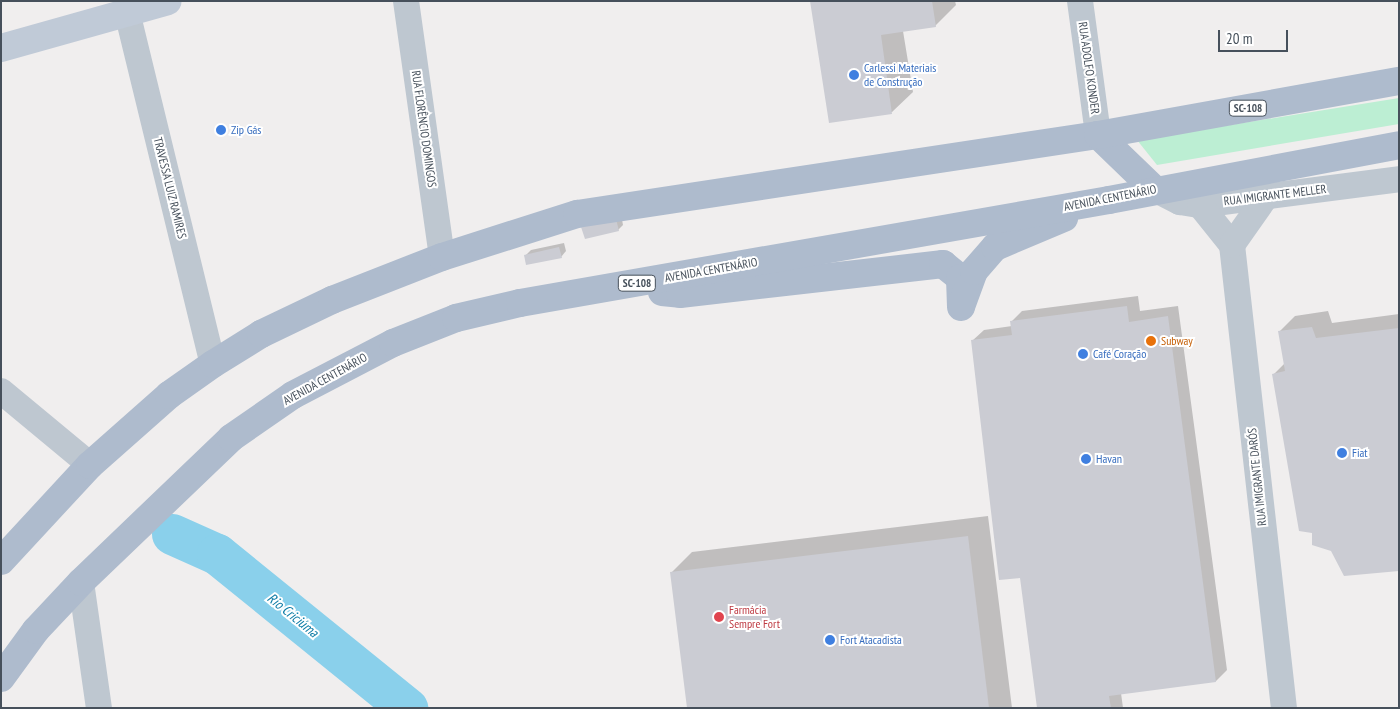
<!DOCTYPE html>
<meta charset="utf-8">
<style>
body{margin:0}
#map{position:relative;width:1400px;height:709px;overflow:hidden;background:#f0eeee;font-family:"PT Sans Narrow",sans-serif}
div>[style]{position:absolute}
.green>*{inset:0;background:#bceed3}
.shadow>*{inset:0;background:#0003}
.river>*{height:41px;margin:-20.5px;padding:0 20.5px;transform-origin:20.5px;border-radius:20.5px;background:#8ad0eb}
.building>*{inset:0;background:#cbccd3}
.street>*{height:26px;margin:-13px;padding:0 13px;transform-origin:13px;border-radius:13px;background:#bec7d0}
.secondary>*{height:28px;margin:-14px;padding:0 14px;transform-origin:14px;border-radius:14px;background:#c0cad7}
.primary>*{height:28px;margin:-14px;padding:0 14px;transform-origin:14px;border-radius:14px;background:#aebbcd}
.dots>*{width:14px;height:14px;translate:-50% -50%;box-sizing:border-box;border:2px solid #fff;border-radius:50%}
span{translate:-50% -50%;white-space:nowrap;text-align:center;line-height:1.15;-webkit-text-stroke:4px #fff;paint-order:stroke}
.shield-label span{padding:1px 4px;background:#fff;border:1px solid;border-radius:4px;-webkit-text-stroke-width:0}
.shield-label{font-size:11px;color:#46505b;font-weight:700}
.shop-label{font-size:12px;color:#366cbe}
.left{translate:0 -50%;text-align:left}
.street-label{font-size:12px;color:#46505b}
.food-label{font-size:12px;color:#c56008}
.health-label{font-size:12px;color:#be3a42}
.water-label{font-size:14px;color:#0e7ca6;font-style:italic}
.frame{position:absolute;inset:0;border:2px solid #46505b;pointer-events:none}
.scale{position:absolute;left:1218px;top:30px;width:70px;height:22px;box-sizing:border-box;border:2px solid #46505b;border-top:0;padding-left:6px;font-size:15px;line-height:18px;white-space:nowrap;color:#46505b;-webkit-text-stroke:4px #fff;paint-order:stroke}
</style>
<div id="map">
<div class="green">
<i style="clip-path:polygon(1399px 98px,1399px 124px,1157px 165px,1137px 140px)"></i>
</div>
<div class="shadow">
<i style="clip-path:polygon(812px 1px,955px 1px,956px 5px,935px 26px,903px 31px,913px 92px,892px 112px,830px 122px)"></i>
<i style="clip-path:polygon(621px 214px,623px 225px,618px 230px,586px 238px)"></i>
<i style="clip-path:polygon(564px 243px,566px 251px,561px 257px,526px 255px,531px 250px)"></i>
<i style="clip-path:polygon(1138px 296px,1140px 311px,1178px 306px,1227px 670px,1216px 681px,1121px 693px,1123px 708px,1038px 708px,1021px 577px,972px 341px,984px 330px,1012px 326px,1011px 322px,1022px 311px)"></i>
<i style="clip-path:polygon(1328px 311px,1332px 323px,1399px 314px,1399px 569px,1332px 550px,1313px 531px,1273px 375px,1285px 363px,1279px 332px,1295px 316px)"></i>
<i style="clip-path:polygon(988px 516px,1012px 708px,689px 708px,672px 572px,692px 552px)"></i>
</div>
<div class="river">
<i style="left:172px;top:534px;width:49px;rotate:24deg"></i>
<i style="left:217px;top:554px;width:245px;rotate:39deg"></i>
</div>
<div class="building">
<i style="clip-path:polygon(810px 1px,932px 1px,936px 27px,881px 35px,892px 114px,829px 123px)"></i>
<i style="clip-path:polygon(616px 219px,619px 231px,585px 239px,581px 227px)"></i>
<i style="clip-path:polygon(559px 247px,562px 258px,526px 265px,524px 255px)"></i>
<i style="clip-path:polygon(1127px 306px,1129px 322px,1168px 316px,1216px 682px,1109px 696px,1111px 708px,1037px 708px,1020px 578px,999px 580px,971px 340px,1012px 335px,1010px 321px)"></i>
<i style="clip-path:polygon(1312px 327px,1316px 338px,1399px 328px,1399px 571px,1344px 576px,1331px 551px,1312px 545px,1312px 533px,1299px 531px,1272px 374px,1285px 371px,1278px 331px)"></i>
<i style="clip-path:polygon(968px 536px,989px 708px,687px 708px,670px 572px)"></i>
</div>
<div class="street">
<i style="left:406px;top:1px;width:259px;rotate:82deg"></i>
<i style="left:1080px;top:1px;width:135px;rotate:82.3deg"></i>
<i style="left:127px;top:12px;width:362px;rotate:76.3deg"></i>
<i style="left:1154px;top:189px;width:29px;rotate:27deg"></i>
<i style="left:1180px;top:202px;width:20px;rotate:9deg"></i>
<i style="left:1200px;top:205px;width:201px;rotate:-7.4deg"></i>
<i style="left:1200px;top:205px;width:51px;rotate:51.3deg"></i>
<i style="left:1232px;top:245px;width:466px;rotate:83.6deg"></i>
<i style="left:1232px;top:245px;width:57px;rotate:-54.9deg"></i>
<i style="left:1px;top:391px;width:116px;rotate:39.7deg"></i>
<i style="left:81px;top:582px;width:127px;rotate:81.9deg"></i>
</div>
<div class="secondary">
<i style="left:1px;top:48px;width:173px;rotate:-15.7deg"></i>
</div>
<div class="primary">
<i style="left:1098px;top:135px;width:78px;rotate:44deg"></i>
<i style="left:662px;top:292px;width:18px;rotate:6deg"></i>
<i style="left:680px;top:294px;width:265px;rotate:-6.5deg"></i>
<i style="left:943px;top:264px;width:22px;rotate:39deg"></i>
<i style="left:960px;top:278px;width:29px;rotate:88deg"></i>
<i style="left:962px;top:304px;width:35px;rotate:-70deg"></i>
<i style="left:974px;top:271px;width:32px;rotate:-49deg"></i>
<i style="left:995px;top:247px;width:75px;rotate:-22.8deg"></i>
<i style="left:1px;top:561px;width:131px;rotate:-47.2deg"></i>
<i style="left:90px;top:465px;width:106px;rotate:-41.5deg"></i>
<i style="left:169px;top:395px;width:54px;rotate:-35.2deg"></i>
<i style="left:213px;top:364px;width:57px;rotate:-32deg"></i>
<i style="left:261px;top:334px;width:79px;rotate:-25.6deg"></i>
<i style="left:332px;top:300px;width:118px;rotate:-21.4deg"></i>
<i style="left:442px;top:257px;width:142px;rotate:-17.7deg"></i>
<i style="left:577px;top:214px;width:527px;rotate:-8.62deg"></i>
<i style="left:1098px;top:135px;width:306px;rotate:-10.2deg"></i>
<i style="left:1px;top:678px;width:59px;rotate:-53.9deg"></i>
<i style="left:36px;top:630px;width:66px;rotate:-46.8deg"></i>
<i style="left:81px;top:582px;width:208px;rotate:-43.8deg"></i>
<i style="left:231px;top:438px;width:75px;rotate:-34.7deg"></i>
<i style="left:293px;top:395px;width:113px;rotate:-27.5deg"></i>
<i style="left:393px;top:343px;width:68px;rotate:-21.6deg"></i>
<i style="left:456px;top:318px;width:66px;rotate:-13.2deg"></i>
<i style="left:520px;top:303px;width:598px;rotate:-9.92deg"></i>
<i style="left:1109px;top:200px;width:295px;rotate:-10.7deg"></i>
</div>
<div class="dots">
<i style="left:854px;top:75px;background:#3f7fe0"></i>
<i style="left:221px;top:130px;background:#3f7fe0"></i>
<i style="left:1151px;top:341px;background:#e8710a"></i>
<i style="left:1083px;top:354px;background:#3f7fe0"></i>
<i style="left:1342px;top:453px;background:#3f7fe0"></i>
<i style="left:1086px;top:459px;background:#3f7fe0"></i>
<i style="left:719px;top:617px;background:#e0444e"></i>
<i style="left:830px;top:640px;background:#3f7fe0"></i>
</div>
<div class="shield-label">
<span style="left:1248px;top:108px">SC-108</span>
<span style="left:637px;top:283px">SC-108</span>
</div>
<div class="shop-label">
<span class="left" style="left:864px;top:75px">Carlessi Materiais<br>de Construção</span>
<span class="left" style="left:231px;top:130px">Zip Gás</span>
<span class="left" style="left:1093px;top:354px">Café Coração</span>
<span class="left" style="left:1352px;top:453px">Fiat</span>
<span class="left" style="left:1096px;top:459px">Havan</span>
<span class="left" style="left:840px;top:640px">Fort Atacadista</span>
</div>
<div class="street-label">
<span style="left:1089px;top:68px;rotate:82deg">RUA ADOLFO KONDER</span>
<span style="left:424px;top:129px;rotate:82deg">RUA FLORÊNCIO DOMINGOS</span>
<span style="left:170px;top:188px;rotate:76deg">TRAVESSA LUIZ RAMIRES</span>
<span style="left:1275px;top:195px;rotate:-7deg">RUA IMIGRANTE MELLER</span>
<span style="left:1110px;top:198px;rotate:-11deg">AVENIDA CENTENÁRIO</span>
<span style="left:711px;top:270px;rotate:-10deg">AVENIDA CENTENÁRIO</span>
<span style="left:325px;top:379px;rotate:-29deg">AVENIDA CENTENÁRIO</span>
<span style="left:1257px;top:477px;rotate:-96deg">RUA IMIGRANTE DARÓS</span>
</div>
<div class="food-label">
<span class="left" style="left:1161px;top:341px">Subway</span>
</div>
<div class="health-label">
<span class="left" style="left:729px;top:617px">Farmácia<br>Sempre Fort</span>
</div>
<div class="water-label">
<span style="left:293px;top:615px;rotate:39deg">Rio Criciúma</span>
</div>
<div class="frame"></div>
<div class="scale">20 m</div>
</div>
